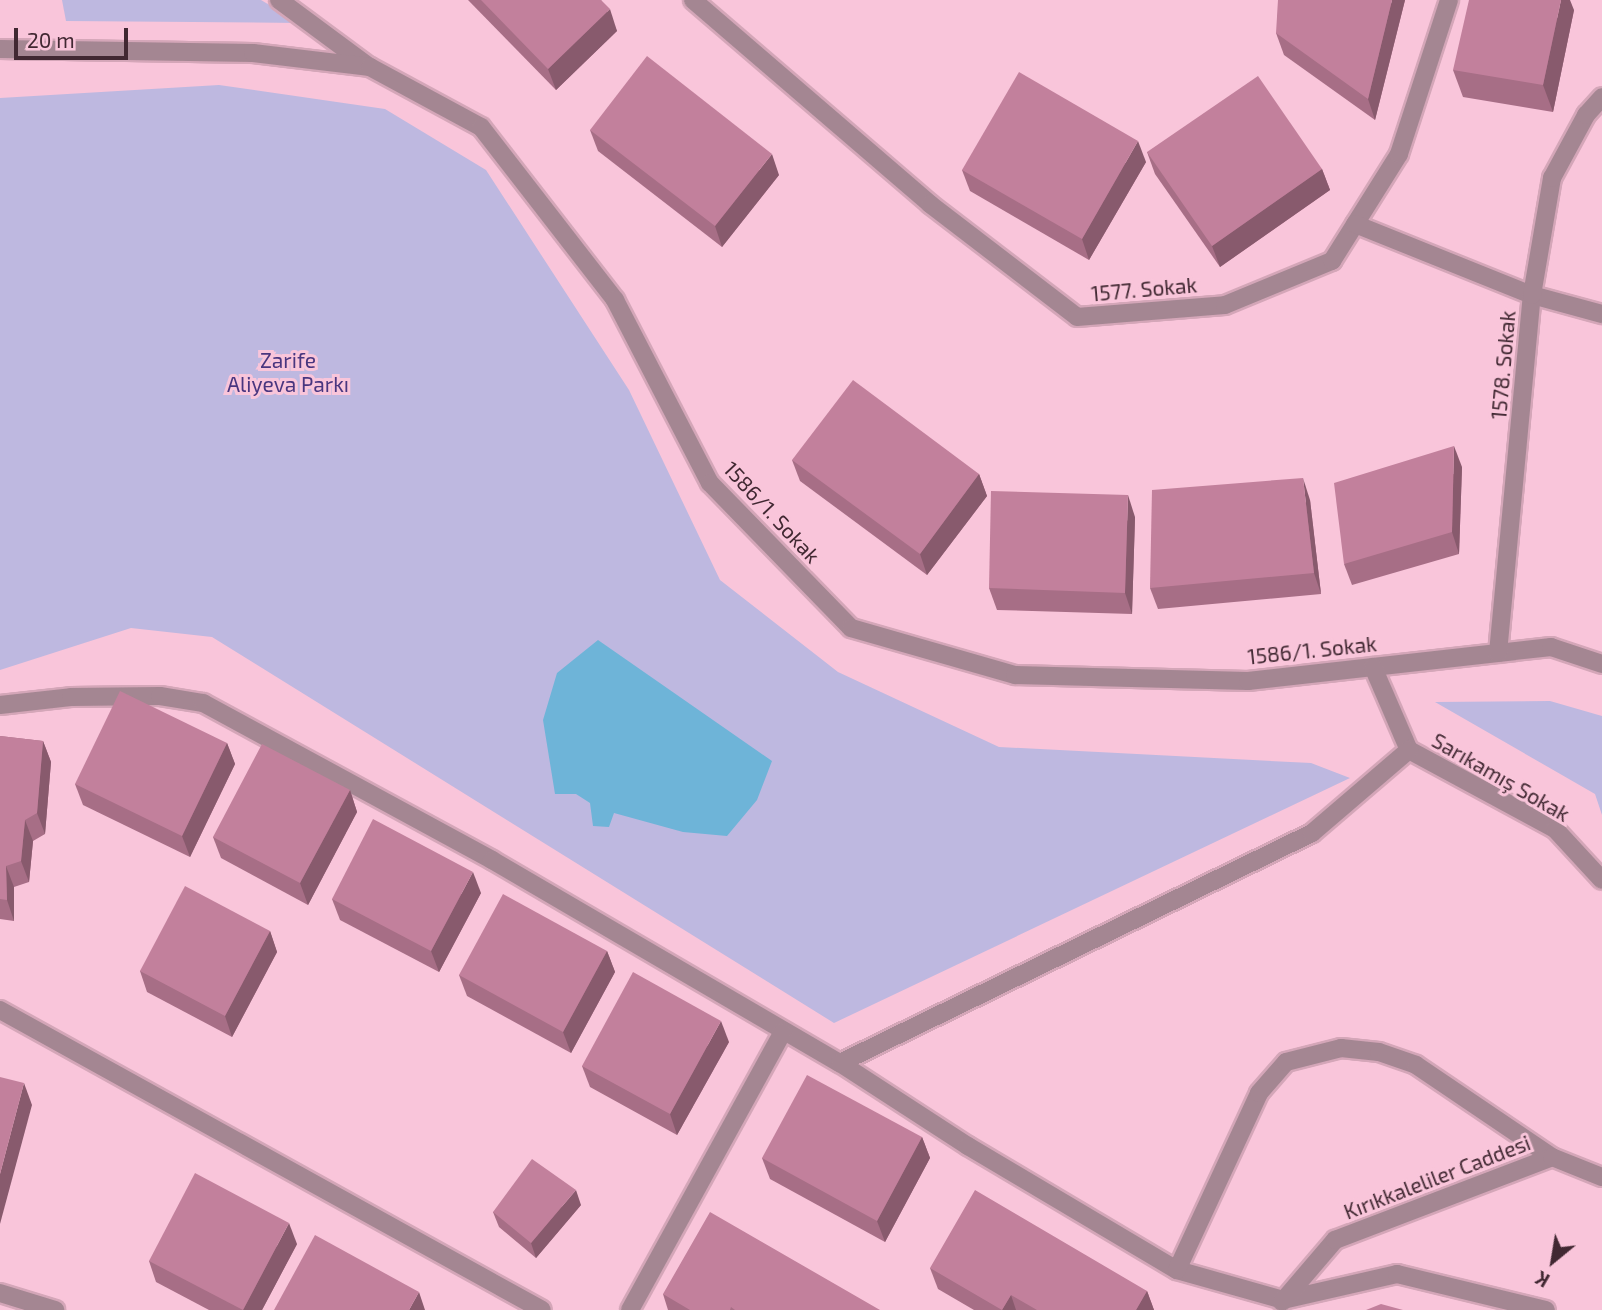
<!DOCTYPE html>
<meta charset="utf-8">
<style>
body{margin:0}
#map{position:relative;width:1602px;height:1310px;overflow:hidden;background:#f9c5da;font-family:"Exo 2",sans-serif}
div>[style]{position:absolute}
.green>*{inset:0;background:#beb8e0}
.water>*{inset:0;background:#6eb4d8}
.roads{filter:drop-shadow(2px 0 #d4a6b8) drop-shadow(-2px 0 #d4a6b8) drop-shadow(0 2px #d4a6b8) drop-shadow(0 -2px #d4a6b8)}
.minor>*{height:18px;margin:-9px;padding:0 9px;transform-origin:9px;border-radius:9px;background:#a48692}
.wall>*{inset:0;background:#a76e86}
.shaded-wall>*{inset:0;background:#885a6d}
.building>*{inset:0;background:#c2809c}
span{translate:-50% -50%;white-space:nowrap;text-align:center;line-height:1.15;-webkit-text-stroke:6px #f9c5da;paint-order:stroke}
.street-label{font-size:21px;color:#412832}
.park-label{font-size:21px;color:#49367f}
.north{position:absolute;left:1518px;top:1226px;width:70px;height:70px;-webkit-text-stroke:5px #f9c5da;paint-order:stroke;rotate:210deg;font-size:19px;font-weight:700;line-height:28px;text-align:center;color:#412832}
.north::after{content:'';display:block;margin:auto;width:24px;height:32px;background:#412832;clip-path:polygon(50% 0,100% 100%,50% 72%,0 100%)}
.scale{position:absolute;left:14px;top:28px;width:114px;height:32px;box-sizing:border-box;border:4px solid #412832;border-top:0;padding-left:9px;font-size:21px;line-height:24px;white-space:nowrap;color:#412832;-webkit-text-stroke:5px #f9c5da;paint-order:stroke}
</style>
<div id="map">
<div class="green">
<i style="clip-path:polygon(62px 0,261px 0,300px 23px,66px 21px)"></i>
<i style="clip-path:polygon(219px 85px,385px 109px,486px 170px,629px 390px,720px 580px,838px 672px,999px 747px,1311px 763px,1350px 778px,834px 1023px,212px 637px,131px 628px,0 670px,0 98px)"></i>
<i style="clip-path:polygon(1550px 701px,1602px 716px,1602px 815px,1595px 794px,1435px 702px)"></i>
</div>
<div class="water">
<i style="clip-path:polygon(598px 640px,772px 761px,757px 800px,727px 836px,683px 832px,614px 813px,609px 827px,593px 826px,590px 803px,576px 794px,555px 794px,543px 720px,557px 673px)"></i>
</div>
<div class="roads">
<div class="minor">
<i style="left:279px;top:0;width:109px;rotate:36.5deg"></i>
<i style="left:693px;top:0;width:313px;rotate:40.7deg"></i>
<i style="left:930px;top:204px;width:185px;rotate:37.5deg"></i>
<i style="left:1077px;top:317px;width:148px;rotate:-4.6deg"></i>
<i style="left:1225px;top:305px;width:116px;rotate:-22.4deg"></i>
<i style="left:1332px;top:261px;width:126px;rotate:-57.9deg"></i>
<i style="left:1399px;top:154px;width:162px;rotate:-72deg"></i>
<i style="left:0;top:49px;width:253px;rotate:0.9deg"></i>
<i style="left:253px;top:53px;width:118px;rotate:6.8deg"></i>
<i style="left:370px;top:67px;width:126px;rotate:28.4deg"></i>
<i style="left:481px;top:127px;width:219px;rotate:52.2deg"></i>
<i style="left:615px;top:300px;width:206px;rotate:62.6deg"></i>
<i style="left:710px;top:483px;width:202px;rotate:45.8deg"></i>
<i style="left:851px;top:628px;width:171px;rotate:16deg"></i>
<i style="left:1015px;top:675px;width:233px;rotate:1.5deg"></i>
<i style="left:1248px;top:681px;width:305px;rotate:-6.4deg"></i>
<i style="left:1551px;top:647px;width:54px;rotate:18.4deg"></i>
<i style="left:1355px;top:224px;width:191px;rotate:21.9deg"></i>
<i style="left:1532px;top:295px;width:73px;rotate:15.2deg"></i>
<i style="left:1498px;top:653px;width:360px;rotate:-84.6deg"></i>
<i style="left:1532px;top:295px;width:119px;rotate:-80.3deg"></i>
<i style="left:1552px;top:178px;width:72px;rotate:-61.6deg"></i>
<i style="left:1586px;top:115px;width:24px;rotate:-48deg"></i>
<i style="left:1373px;top:667px;width:90px;rotate:66.6deg"></i>
<i style="left:1409px;top:750px;width:166px;rotate:28.4deg"></i>
<i style="left:1555px;top:829px;width:69px;rotate:47.3deg"></i>
<i style="left:0;top:705px;width:71px;rotate:-6.4deg"></i>
<i style="left:71px;top:697px;width:89px;rotate:-0.6deg"></i>
<i style="left:160px;top:696px;width:44px;rotate:9.2deg"></i>
<i style="left:203px;top:703px;width:329px;rotate:28.5deg"></i>
<i style="left:492px;top:860px;width:403px;rotate:30.3deg"></i>
<i style="left:840px;top:1063px;width:153px;rotate:33deg"></i>
<i style="left:968px;top:1146px;width:243px;rotate:30.7deg"></i>
<i style="left:1177px;top:1270px;width:110px;rotate:15.8deg"></i>
<i style="left:1283px;top:1300px;width:117px;rotate:-12.8deg"></i>
<i style="left:1397px;top:1274px;width:153px;rotate:13.6deg"></i>
<i style="left:0;top:1010px;width:619px;rotate:28.96deg"></i>
<i style="left:840px;top:1063px;width:525px;rotate:-25.98deg"></i>
<i style="left:1312px;top:833px;width:128px;rotate:-40.6deg"></i>
<i style="left:1177px;top:1270px;width:195px;rotate:-65.1deg"></i>
<i style="left:1259px;top:1093px;width:41px;rotate:-48.9deg"></i>
<i style="left:1286px;top:1062px;width:57px;rotate:-14.3deg"></i>
<i style="left:1341px;top:1048px;width:38px;rotate:6deg"></i>
<i style="left:1379px;top:1052px;width:39px;rotate:19deg"></i>
<i style="left:1416px;top:1065px;width:164px;rotate:34.1deg"></i>
<i style="left:0;top:1293px;width:58px;rotate:17.2deg"></i>
<i style="left:1282px;top:1302px;width:82px;rotate:-49.5deg"></i>
<i style="left:1335px;top:1240px;width:232px;rotate:-20.9deg"></i>
<i style="left:1552px;top:1157px;width:54px;rotate:21.8deg"></i>
<i style="left:630px;top:1310px;width:317px;rotate:-61.2deg"></i>
</div>
</div>
<div class="wall">
<i style="clip-path:polygon(468px 0,601px 0,617px 31px,556px 90px)"></i>
<i style="clip-path:polygon(1405px 0,1375px 120px,1284px 55px,1276px 33px)"></i>
<i style="clip-path:polygon(1574px 10px,1553px 112px,1463px 97px,1453px 70px)"></i>
<i style="clip-path:polygon(590px 130px,779px 175px,722px 247px,598px 151px)"></i>
<i style="clip-path:polygon(1147px 152px,1322px 169px,1330px 190px,1220px 267px,1155px 174px)"></i>
<i style="clip-path:polygon(1146px 162px,1089px 260px,970px 191px,962px 170px)"></i>
<i style="clip-path:polygon(792px 460px,979px 474px,987px 496px,927px 575px,800px 481px)"></i>
<i style="clip-path:polygon(1462px 467px,1459px 554px,1352px 585px,1344px 564px)"></i>
<i style="clip-path:polygon(1310px 500px,1321px 594px,1158px 609px,1150px 588px)"></i>
<i style="clip-path:polygon(1135px 517px,1132px 614px,997px 610px,989px 588px)"></i>
<i style="clip-path:polygon(0 736px,43px 741px,51px 762px,45px 834px,33px 841px,29px 882px,14px 887px,14px 921px,0 919px)"></i>
<i style="clip-path:polygon(227px 743px,235px 764px,190px 857px,83px 805px,75px 784px)"></i>
<i style="clip-path:polygon(350px 790px,357px 812px,308px 905px,221px 858px,213px 837px)"></i>
<i style="clip-path:polygon(481px 893px,439px 972px,340px 920px,332px 899px)"></i>
<i style="clip-path:polygon(270px 931px,277px 952px,232px 1037px,147px 992px,140px 971px)"></i>
<i style="clip-path:polygon(607px 951px,615px 972px,571px 1053px,467px 996px,459px 975px)"></i>
<i style="clip-path:polygon(729px 1042px,677px 1135px,590px 1087px,582px 1066px)"></i>
<i style="clip-path:polygon(922px 1137px,930px 1158px,885px 1242px,770px 1179px,762px 1158px)"></i>
<i style="clip-path:polygon(581px 1205px,536px 1258px,499px 1227px,493px 1212px)"></i>
<i style="clip-path:polygon(297px 1244px,262px 1310px,209px 1310px,156px 1282px,149px 1261px)"></i>
<i style="clip-path:polygon(930px 1268px,1147px 1291px,1154px 1310px,974px 1310px,938px 1289px)"></i>
<i style="clip-path:polygon(663px 1294px,880px 1310px,668px 1310px)"></i>
</div>
<div class="shaded-wall">
<i style="clip-path:polygon(1392px 0,1405px 0,1375px 120px,1368px 99px)"></i>
<i style="clip-path:polygon(1561px 0,1570px 0,1574px 10px,1553px 112px,1543px 85px)"></i>
<i style="clip-path:polygon(610px 9px,617px 31px,556px 90px,548px 69px)"></i>
<i style="clip-path:polygon(1138px 141px,1146px 162px,1089px 260px,1082px 239px)"></i>
<i style="clip-path:polygon(772px 154px,779px 175px,722px 247px,715px 226px)"></i>
<i style="clip-path:polygon(1322px 169px,1330px 190px,1220px 267px,1212px 246px)"></i>
<i style="clip-path:polygon(1454px 446px,1462px 467px,1459px 554px,1452px 532px)"></i>
<i style="clip-path:polygon(979px 474px,987px 496px,927px 575px,920px 554px)"></i>
<i style="clip-path:polygon(1303px 478px,1310px 500px,1321px 594px,1314px 573px)"></i>
<i style="clip-path:polygon(1128px 495px,1135px 517px,1132px 614px,1125px 593px)"></i>
<i style="clip-path:polygon(43px 741px,51px 762px,45px 834px,37px 813px)"></i>
<i style="clip-path:polygon(227px 743px,235px 764px,190px 857px,182px 836px)"></i>
<i style="clip-path:polygon(350px 790px,357px 812px,308px 905px,300px 883px)"></i>
<i style="clip-path:polygon(25px 820px,33px 841px,29px 882px,21px 861px)"></i>
<i style="clip-path:polygon(6px 866px,14px 887px,14px 921px,7px 900px)"></i>
<i style="clip-path:polygon(473px 872px,481px 893px,439px 972px,431px 951px)"></i>
<i style="clip-path:polygon(270px 931px,277px 952px,232px 1037px,225px 1016px)"></i>
<i style="clip-path:polygon(607px 951px,615px 972px,571px 1053px,563px 1032px)"></i>
<i style="clip-path:polygon(721px 1021px,729px 1042px,677px 1135px,670px 1114px)"></i>
<i style="clip-path:polygon(24px 1083px,32px 1105px,0 1224px,0 1174px)"></i>
<i style="clip-path:polygon(922px 1137px,930px 1158px,885px 1242px,877px 1221px)"></i>
<i style="clip-path:polygon(576px 1190px,581px 1205px,536px 1258px,531px 1243px)"></i>
<i style="clip-path:polygon(289px 1223px,297px 1244px,262px 1310px,243px 1310px)"></i>
<i style="clip-path:polygon(1147px 1291px,1154px 1310px,1136px 1310px)"></i>
<i style="clip-path:polygon(419px 1292px,425px 1310px,409px 1310px)"></i>
<i style="clip-path:polygon(1011px 1295px,1016px 1310px,1002px 1310px)"></i>
</div>
<div class="building">
<i style="clip-path:polygon(481px 0,601px 0,610px 9px,548px 69px)"></i>
<i style="clip-path:polygon(1278px 0,1392px 0,1368px 99px,1276px 33px)"></i>
<i style="clip-path:polygon(1469px 0,1561px 0,1543px 85px,1453px 70px)"></i>
<i style="clip-path:polygon(647px 56px,772px 154px,715px 226px,590px 130px)"></i>
<i style="clip-path:polygon(1019px 72px,1138px 141px,1082px 239px,962px 170px)"></i>
<i style="clip-path:polygon(1258px 76px,1322px 169px,1212px 246px,1147px 152px)"></i>
<i style="clip-path:polygon(853px 380px,979px 474px,920px 554px,792px 460px)"></i>
<i style="clip-path:polygon(1454px 446px,1452px 532px,1344px 564px,1334px 483px)"></i>
<i style="clip-path:polygon(1303px 478px,1314px 573px,1150px 588px,1152px 490px)"></i>
<i style="clip-path:polygon(991px 491px,1128px 495px,1125px 593px,989px 588px)"></i>
<i style="clip-path:polygon(120px 691px,227px 743px,182px 836px,75px 784px)"></i>
<i style="clip-path:polygon(0 736px,43px 741px,37px 813px,25px 820px,21px 861px,6px 866px,7px 900px,0 899px)"></i>
<i style="clip-path:polygon(262px 744px,350px 790px,300px 883px,213px 837px)"></i>
<i style="clip-path:polygon(373px 819px,473px 872px,431px 951px,332px 899px)"></i>
<i style="clip-path:polygon(185px 886px,270px 931px,225px 1016px,140px 971px)"></i>
<i style="clip-path:polygon(503px 894px,607px 951px,563px 1032px,459px 975px)"></i>
<i style="clip-path:polygon(633px 972px,721px 1021px,670px 1114px,582px 1066px)"></i>
<i style="clip-path:polygon(807px 1075px,922px 1137px,877px 1221px,762px 1158px)"></i>
<i style="clip-path:polygon(0 1077px,24px 1083px,0 1174px)"></i>
<i style="clip-path:polygon(532px 1159px,576px 1190px,531px 1243px,493px 1212px)"></i>
<i style="clip-path:polygon(195px 1173px,289px 1223px,243px 1310px,149px 1261px)"></i>
<i style="clip-path:polygon(975px 1190px,1147px 1291px,1136px 1310px,1037px 1310px,1011px 1295px,1002px 1310px,930px 1268px)"></i>
<i style="clip-path:polygon(710px 1212px,880px 1310px,735px 1310px,731px 1307px,730px 1310px,690px 1310px,663px 1294px)"></i>
<i style="clip-path:polygon(315px 1235px,419px 1292px,409px 1310px,274px 1310px)"></i>
<i style="clip-path:polygon(1381px 1304px,1403px 1310px,1366px 1310px)"></i>
</div>
<div class="street-label">
<span style="left:1144px;top:289px;rotate:-5deg">1577. Sokak</span>
<span style="left:1503px;top:365px;rotate:-85deg">1578. Sokak</span>
<span style="left:772px;top:512px;rotate:47deg">1586/1. Sokak</span>
<span style="left:1312px;top:650px;rotate:-6deg">1586/1. Sokak</span>
<span style="left:1501px;top:777px;rotate:30deg">Sarıkamış Sokak</span>
<span style="left:1437px;top:1177px;rotate:-21deg">Kırıkkaleliler Caddesi</span>
</div>
<div class="park-label">
<span style="left:288px;top:372px">Zarife<br>Aliyeva Parkı</span>
</div>
<div class="north">K</div>
<div class="scale">20 m</div>
</div>
